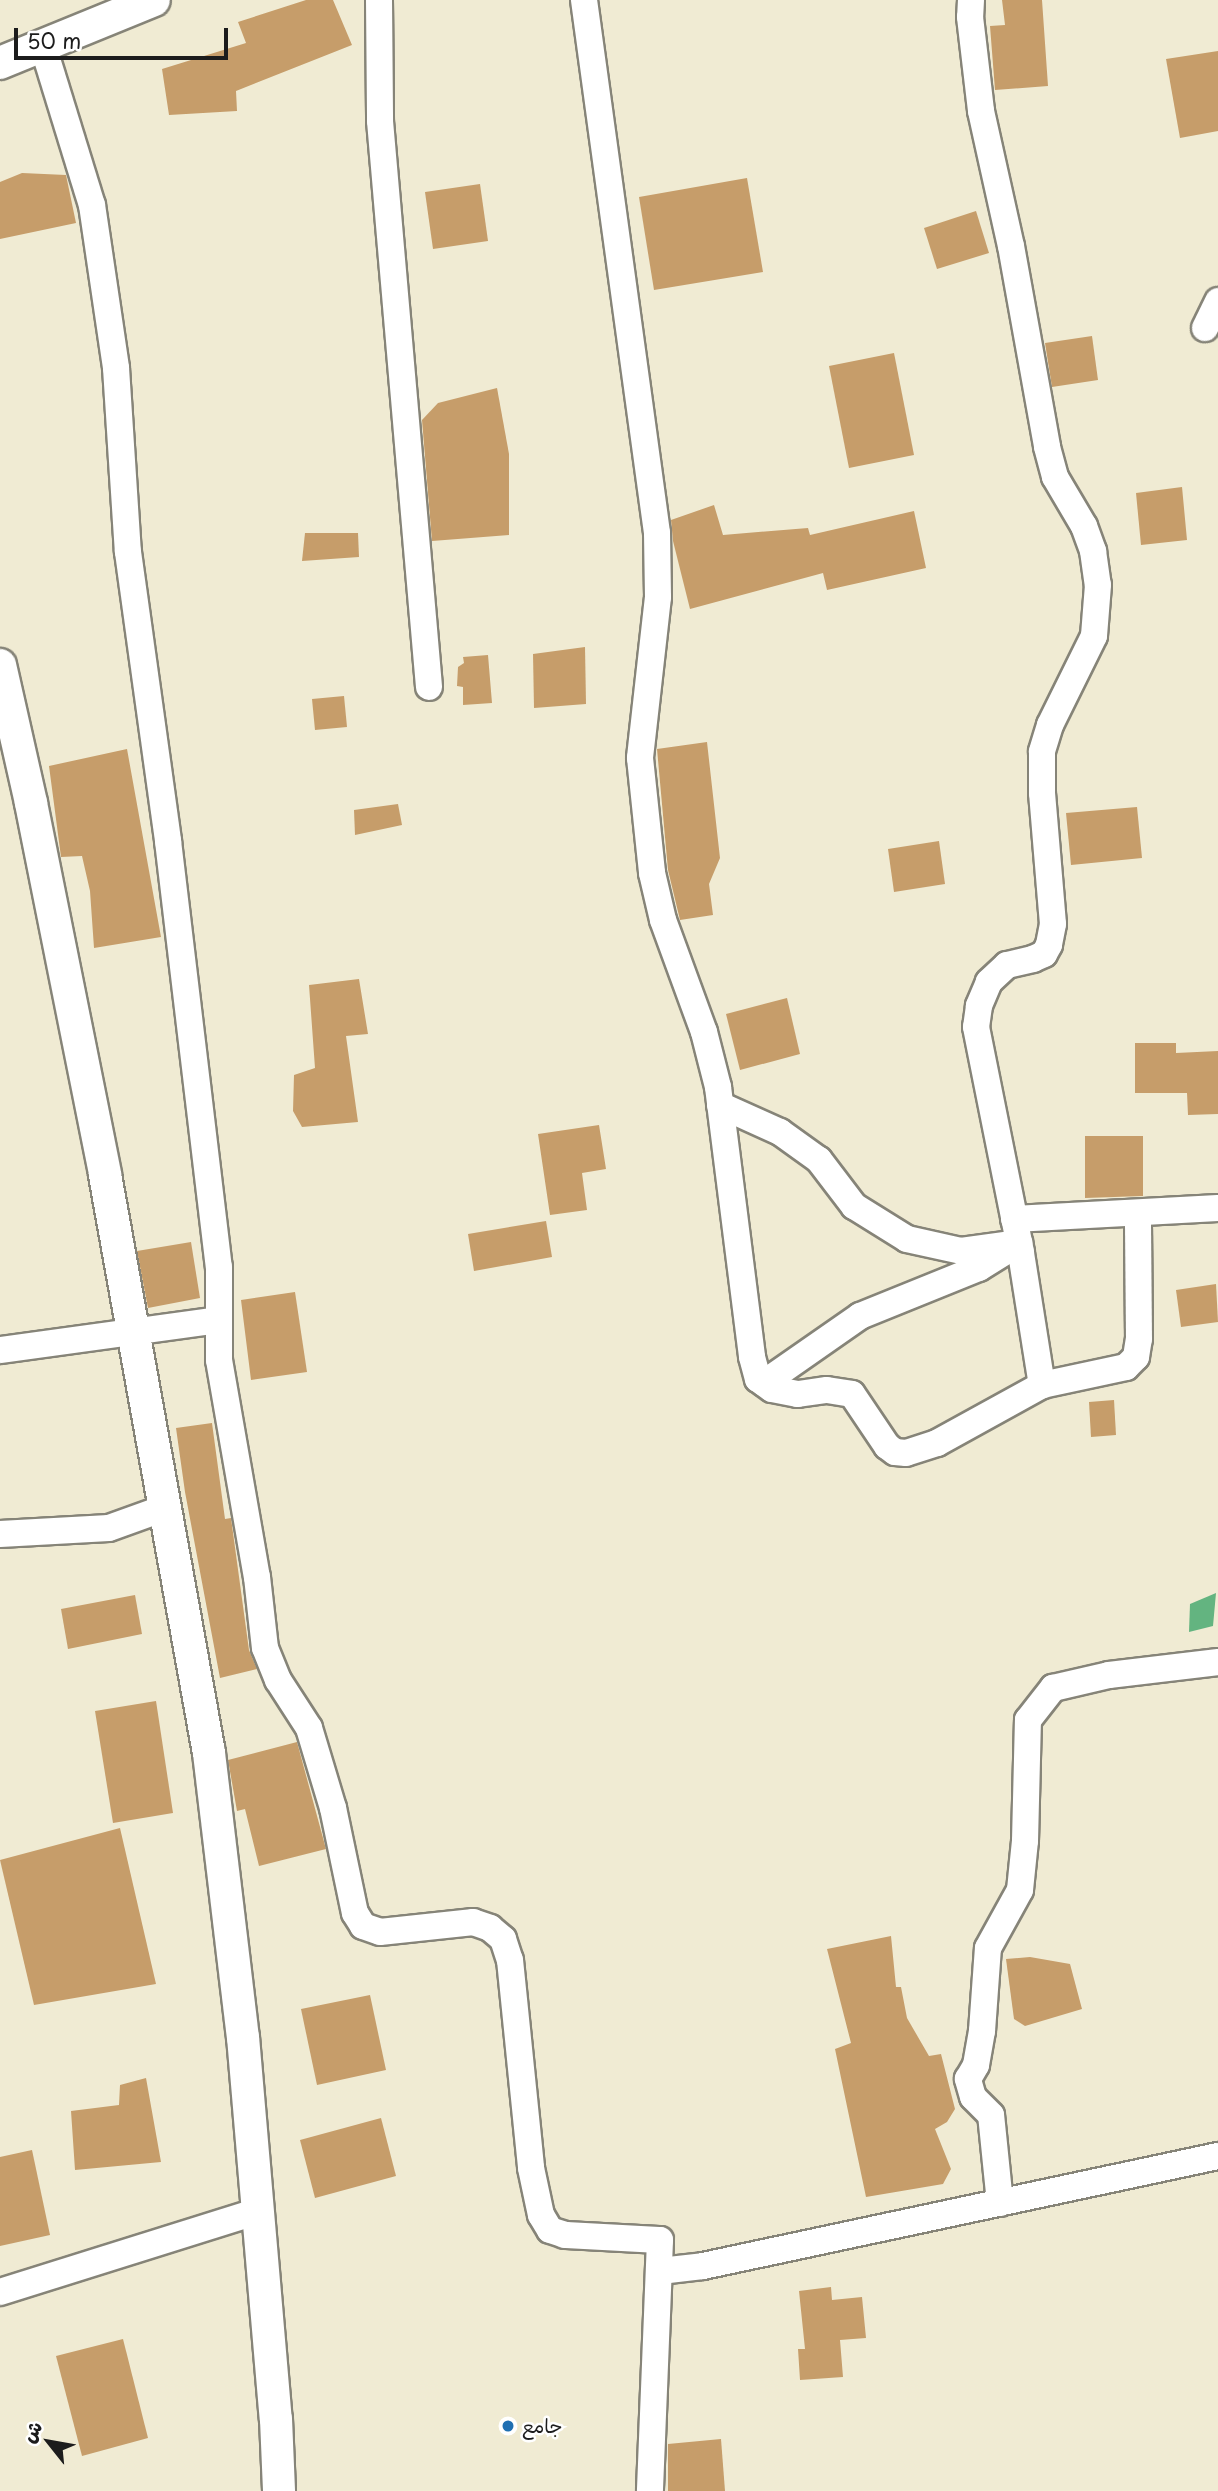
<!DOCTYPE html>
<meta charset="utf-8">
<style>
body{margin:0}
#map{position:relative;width:1218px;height:2491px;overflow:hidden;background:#f0ebd3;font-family:"Playpen Sans","Playpen Sans Arabic",sans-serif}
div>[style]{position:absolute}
.forest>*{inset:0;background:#63b480}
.building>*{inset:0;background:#c69d6a}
.roads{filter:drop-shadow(2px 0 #868478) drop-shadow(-2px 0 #868478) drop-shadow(0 2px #868478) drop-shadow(0 -2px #868478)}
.minor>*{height:26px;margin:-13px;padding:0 13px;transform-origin:13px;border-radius:13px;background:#fff}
.tertiary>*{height:32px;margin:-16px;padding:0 16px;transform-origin:16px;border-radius:16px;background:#fff}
.dots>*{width:19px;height:19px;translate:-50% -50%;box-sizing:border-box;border:4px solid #fff;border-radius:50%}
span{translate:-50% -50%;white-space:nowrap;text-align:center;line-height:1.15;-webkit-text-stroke:5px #fff;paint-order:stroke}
.poi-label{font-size:19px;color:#1c1c1c}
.left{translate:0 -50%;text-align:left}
.north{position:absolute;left:14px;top:2407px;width:70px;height:70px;-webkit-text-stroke:5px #fff;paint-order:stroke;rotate:301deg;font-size:19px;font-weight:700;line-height:28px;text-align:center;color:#1c1c1c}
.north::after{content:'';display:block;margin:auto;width:24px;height:32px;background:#1c1c1c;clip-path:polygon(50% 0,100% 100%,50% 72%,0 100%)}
.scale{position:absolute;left:14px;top:28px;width:214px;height:32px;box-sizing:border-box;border:4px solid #1c1c1c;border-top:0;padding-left:9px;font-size:21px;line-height:24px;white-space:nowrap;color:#1c1c1c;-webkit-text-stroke:5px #fff;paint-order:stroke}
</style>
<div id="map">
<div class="forest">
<i style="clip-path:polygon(1216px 1593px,1213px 1626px,1189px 1632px,1190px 1604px)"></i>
</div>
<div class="building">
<i style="clip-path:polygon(306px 0,333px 0,352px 45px,236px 91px,237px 111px,169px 115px,162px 69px,246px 43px,238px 22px)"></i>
<i style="clip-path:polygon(1002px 0,1042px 0,1048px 86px,995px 90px,990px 26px,1005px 25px)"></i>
<i style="clip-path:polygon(1218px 51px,1218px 131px,1180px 138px,1166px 59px)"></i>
<i style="clip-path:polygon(22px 173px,66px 175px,76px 223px,0 239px,0 182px)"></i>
<i style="clip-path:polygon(747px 178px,763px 272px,654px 290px,639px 197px)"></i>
<i style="clip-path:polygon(480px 184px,488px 241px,433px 249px,425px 192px)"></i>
<i style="clip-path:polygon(976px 211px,989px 253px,937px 269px,924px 228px)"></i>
<i style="clip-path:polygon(1092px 336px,1098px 380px,1052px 387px,1045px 343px)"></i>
<i style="clip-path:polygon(894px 353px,914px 455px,849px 468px,829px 366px)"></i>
<i style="clip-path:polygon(497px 388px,509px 454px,509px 535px,432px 541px,422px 420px,438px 403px)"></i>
<i style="clip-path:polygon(1182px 487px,1187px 540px,1141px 545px,1136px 493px)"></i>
<i style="clip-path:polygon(714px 505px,723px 535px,808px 528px,810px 535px,914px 511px,926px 568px,827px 590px,823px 573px,690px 609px,673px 541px,671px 520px)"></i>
<i style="clip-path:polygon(305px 533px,358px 533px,359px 557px,302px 561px)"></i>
<i style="clip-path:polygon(585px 647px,586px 704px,534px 708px,533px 654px)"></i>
<i style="clip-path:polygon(488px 655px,492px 703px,463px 705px,463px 687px,457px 686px,458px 667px,464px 663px,463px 657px)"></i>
<i style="clip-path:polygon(344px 696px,347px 727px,315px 730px,312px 699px)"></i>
<i style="clip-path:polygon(707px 742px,720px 858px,709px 884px,713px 915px,680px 920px,668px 870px,657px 749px)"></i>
<i style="clip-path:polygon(127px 749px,161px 937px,94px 948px,90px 891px,82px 856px,61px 857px,49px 766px)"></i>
<i style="clip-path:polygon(398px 804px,402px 825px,355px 835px,354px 810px)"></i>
<i style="clip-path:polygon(1137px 807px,1142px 858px,1071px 865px,1066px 813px)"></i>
<i style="clip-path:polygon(939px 841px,945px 884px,894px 892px,888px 849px)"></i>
<i style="clip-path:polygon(359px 979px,368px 1034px,346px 1036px,358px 1122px,302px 1127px,293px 1111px,294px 1075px,315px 1068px,309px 985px)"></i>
<i style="clip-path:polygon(787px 998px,800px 1054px,740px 1070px,726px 1014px)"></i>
<i style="clip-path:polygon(1135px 1043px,1176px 1043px,1176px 1053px,1218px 1051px,1218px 1114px,1188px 1115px,1187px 1093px,1135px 1093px)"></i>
<i style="clip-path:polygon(599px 1125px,606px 1169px,582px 1173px,587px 1210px,550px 1215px,538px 1134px)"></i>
<i style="clip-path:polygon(1085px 1136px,1143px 1136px,1143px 1196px,1085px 1198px)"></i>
<i style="clip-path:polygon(546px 1221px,552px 1257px,474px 1271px,468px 1234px)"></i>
<i style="clip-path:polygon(191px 1242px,200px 1298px,148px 1308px,137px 1251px)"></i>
<i style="clip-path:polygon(1216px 1284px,1218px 1322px,1181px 1327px,1176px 1290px)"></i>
<i style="clip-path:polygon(295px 1292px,307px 1372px,251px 1380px,241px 1300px)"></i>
<i style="clip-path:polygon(1114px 1400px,1116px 1435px,1091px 1437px,1089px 1402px)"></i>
<i style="clip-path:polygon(212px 1423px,225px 1519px,231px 1518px,249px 1650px,257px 1669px,220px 1678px,185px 1492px,176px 1428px)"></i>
<i style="clip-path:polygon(135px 1595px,142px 1634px,68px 1649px,61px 1609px)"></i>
<i style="clip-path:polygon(156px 1701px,173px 1813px,113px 1823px,95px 1711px)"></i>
<i style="clip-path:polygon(297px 1742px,326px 1849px,259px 1866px,245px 1809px,237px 1811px,228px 1760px)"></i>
<i style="clip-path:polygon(120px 1828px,156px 1984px,34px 2005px,0 1860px)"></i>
<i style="clip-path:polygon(891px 1936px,896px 1987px,901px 1987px,907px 2018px,929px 2056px,941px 2054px,955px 2109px,947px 2122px,935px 2129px,951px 2169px,943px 2184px,866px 2197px,835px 2049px,851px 2043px,827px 1949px)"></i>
<i style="clip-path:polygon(1030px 1957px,1070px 1964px,1082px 2009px,1025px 2026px,1014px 2019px,1006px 1959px)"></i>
<i style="clip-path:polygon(370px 1995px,386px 2070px,317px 2085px,301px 2009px)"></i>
<i style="clip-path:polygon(146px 2078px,161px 2162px,75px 2170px,71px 2111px,119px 2105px,120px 2085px)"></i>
<i style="clip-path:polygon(381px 2118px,396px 2176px,315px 2198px,300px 2140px)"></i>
<i style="clip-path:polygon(32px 2150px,50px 2235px,0 2246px,0 2157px)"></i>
<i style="clip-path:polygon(831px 2287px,832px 2300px,862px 2297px,866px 2338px,840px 2340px,843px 2377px,800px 2380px,798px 2349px,805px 2349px,799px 2291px)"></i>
<i style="clip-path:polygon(123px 2339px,148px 2438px,82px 2456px,56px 2356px)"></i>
<i style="clip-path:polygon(721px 2439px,725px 2491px,668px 2491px,668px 2444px)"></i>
</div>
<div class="roads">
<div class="minor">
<i style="left:379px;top:0;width:121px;rotate:89.5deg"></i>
<i style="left:380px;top:121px;width:568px;rotate:85.05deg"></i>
<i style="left:584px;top:0;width:538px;rotate:82.2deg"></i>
<i style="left:657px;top:533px;width:64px;rotate:89.1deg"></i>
<i style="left:658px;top:597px;width:162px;rotate:96.4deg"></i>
<i style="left:640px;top:758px;width:116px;rotate:84deg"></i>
<i style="left:652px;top:873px;width:48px;rotate:76.8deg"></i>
<i style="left:663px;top:920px;width:119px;rotate:69.9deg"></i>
<i style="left:704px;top:1032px;width:57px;rotate:75.7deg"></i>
<i style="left:718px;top:1087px;width:272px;rotate:82.8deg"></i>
<i style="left:752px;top:1357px;width:23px;rotate:75deg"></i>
<i style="left:758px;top:1379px;width:17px;rotate:36deg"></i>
<i style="left:772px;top:1389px;width:26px;rotate:11deg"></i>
<i style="left:798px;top:1394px;width:29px;rotate:-8deg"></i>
<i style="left:827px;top:1390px;width:25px;rotate:9deg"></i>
<i style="left:852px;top:1394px;width:63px;rotate:56.1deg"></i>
<i style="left:887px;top:1446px;width:10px;rotate:37deg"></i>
<i style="left:895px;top:1452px;width:11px;rotate:5deg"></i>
<i style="left:906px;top:1453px;width:33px;rotate:-18deg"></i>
<i style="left:937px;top:1443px;width:120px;rotate:-28.9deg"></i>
<i style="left:1042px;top:1385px;width:86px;rotate:-12.1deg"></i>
<i style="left:1126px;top:1367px;width:14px;rotate:-45deg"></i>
<i style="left:1136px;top:1357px;width:18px;rotate:-81deg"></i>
<i style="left:1139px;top:1339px;width:126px;rotate:-90.5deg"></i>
<i style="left:971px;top:0;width:17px;rotate:93deg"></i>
<i style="left:970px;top:17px;width:95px;rotate:83.3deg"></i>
<i style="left:981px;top:111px;width:138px;rotate:77.5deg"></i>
<i style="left:1011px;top:246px;width:204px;rotate:79.8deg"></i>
<i style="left:1047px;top:447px;width:31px;rotate:75deg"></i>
<i style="left:1055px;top:477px;width:57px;rotate:59.4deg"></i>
<i style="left:1084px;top:526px;width:27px;rotate:70deg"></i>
<i style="left:1093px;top:551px;width:34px;rotate:82deg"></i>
<i style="left:1098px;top:585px;width:51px;rotate:94.5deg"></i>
<i style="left:1094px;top:636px;width:99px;rotate:116.3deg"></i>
<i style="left:1050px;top:725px;width:28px;rotate:107deg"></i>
<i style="left:1042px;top:752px;width:41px;rotate:90deg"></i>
<i style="left:1042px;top:793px;width:131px;rotate:85.2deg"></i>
<i style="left:1053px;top:924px;width:21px;rotate:101deg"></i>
<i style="left:1049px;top:945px;width:10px;rotate:119deg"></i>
<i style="left:1044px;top:954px;width:12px;rotate:156deg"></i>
<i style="left:1033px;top:959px;width:27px;rotate:167deg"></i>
<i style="left:1007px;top:965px;width:25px;rotate:137deg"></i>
<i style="left:989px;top:982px;width:26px;rotate:113deg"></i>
<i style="left:979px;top:1006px;width:21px;rotate:98deg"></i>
<i style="left:976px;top:1027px;width:230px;rotate:78.7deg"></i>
<i style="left:1021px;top:1253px;width:134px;rotate:81deg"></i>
<i style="left:43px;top:46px;width:166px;rotate:72.9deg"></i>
<i style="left:92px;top:205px;width:165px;rotate:81.6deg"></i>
<i style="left:116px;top:368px;width:184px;rotate:86.3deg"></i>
<i style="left:128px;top:552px;width:292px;rotate:82.1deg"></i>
<i style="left:168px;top:841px;width:429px;rotate:83.2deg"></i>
<i style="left:219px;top:1267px;width:93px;rotate:90deg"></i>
<i style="left:219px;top:1360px;width:220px;rotate:80.1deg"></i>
<i style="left:257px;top:1577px;width:71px;rotate:83.6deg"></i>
<i style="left:265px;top:1648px;width:35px;rotate:68deg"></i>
<i style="left:278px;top:1680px;width:57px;rotate:57.1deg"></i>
<i style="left:309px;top:1728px;width:84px;rotate:73.3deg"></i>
<i style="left:333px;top:1808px;width:107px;rotate:78.2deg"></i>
<i style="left:355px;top:1913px;width:15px;rotate:58deg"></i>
<i style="left:363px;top:1926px;width:18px;rotate:19deg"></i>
<i style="left:380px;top:1932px;width:94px;rotate:-6.1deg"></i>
<i style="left:473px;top:1922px;width:18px;rotate:19deg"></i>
<i style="left:490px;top:1928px;width:17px;rotate:40deg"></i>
<i style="left:503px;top:1939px;width:22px;rotate:72deg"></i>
<i style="left:510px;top:1960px;width:209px;rotate:84.2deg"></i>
<i style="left:531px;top:2168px;width:48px;rotate:78deg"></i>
<i style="left:541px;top:2215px;width:17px;rotate:59deg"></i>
<i style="left:550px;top:2230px;width:16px;rotate:18deg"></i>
<i style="left:565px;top:2235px;width:95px;rotate:3deg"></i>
<i style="left:660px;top:2240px;width:251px;rotate:92.3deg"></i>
<i style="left:1205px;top:328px;width:30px;rotate:-64deg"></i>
<i style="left:720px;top:1105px;width:66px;rotate:24.2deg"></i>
<i style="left:780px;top:1132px;width:48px;rotate:35.7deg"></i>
<i style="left:819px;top:1160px;width:58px;rotate:52.7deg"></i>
<i style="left:854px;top:1206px;width:62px;rotate:31.9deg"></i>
<i style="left:907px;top:1239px;width:55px;rotate:12.5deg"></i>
<i style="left:961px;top:1251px;width:59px;rotate:-7.9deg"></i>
<i style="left:1014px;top:1219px;width:204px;rotate:-3.1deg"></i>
<i style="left:0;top:1350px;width:220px;rotate:-7.8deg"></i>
<i style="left:764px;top:1383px;width:117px;rotate:-34.9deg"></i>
<i style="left:860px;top:1316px;width:128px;rotate:-22deg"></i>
<i style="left:979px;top:1268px;width:36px;rotate:-32deg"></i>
<i style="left:0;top:1534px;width:109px;rotate:-3.2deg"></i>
<i style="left:109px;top:1528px;width:59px;rotate:-19.7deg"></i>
<i style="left:1000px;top:2203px;width:88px;rotate:-95.8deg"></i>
<i style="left:991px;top:2115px;width:25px;rotate:-135deg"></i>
<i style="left:973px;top:2097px;width:19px;rotate:-106deg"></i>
<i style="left:968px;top:2079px;width:16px;rotate:-60deg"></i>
<i style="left:976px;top:2065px;width:35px;rotate:-80deg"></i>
<i style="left:982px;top:2031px;width:83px;rotate:-85.9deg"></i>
<i style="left:988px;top:1948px;width:66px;rotate:-61.1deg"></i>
<i style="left:1020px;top:1890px;width:49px;rotate:-84.2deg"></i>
<i style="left:1025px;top:1841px;width:121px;rotate:-88.6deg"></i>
<i style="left:1028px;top:1720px;width:41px;rotate:-52deg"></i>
<i style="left:1053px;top:1688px;width:57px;rotate:-13.1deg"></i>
<i style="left:1109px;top:1675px;width:110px;rotate:-6.8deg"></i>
<i style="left:660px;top:2271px;width:43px;rotate:-6.6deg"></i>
<i style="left:703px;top:2266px;width:527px;rotate:-12.06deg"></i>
<i style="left:0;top:2292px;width:270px;rotate:-17.4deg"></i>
</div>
<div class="tertiary">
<i style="left:0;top:63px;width:166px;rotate:-22.2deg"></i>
<i style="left:0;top:665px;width:141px;rotate:77.3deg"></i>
<i style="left:31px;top:803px;width:379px;rotate:78.7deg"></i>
<i style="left:105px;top:1175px;width:587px;rotate:79.8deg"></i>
<i style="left:209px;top:1753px;width:286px;rotate:83.2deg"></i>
<i style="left:243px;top:2037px;width:383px;rotate:85.1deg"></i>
<i style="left:276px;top:2419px;width:72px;rotate:87.6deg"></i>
</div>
</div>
<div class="dots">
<i style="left:508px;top:2426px;background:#1f6fb2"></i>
</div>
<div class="poi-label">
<span class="left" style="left:522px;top:2426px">جامع</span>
</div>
<div class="north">ش</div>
<div class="scale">50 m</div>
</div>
